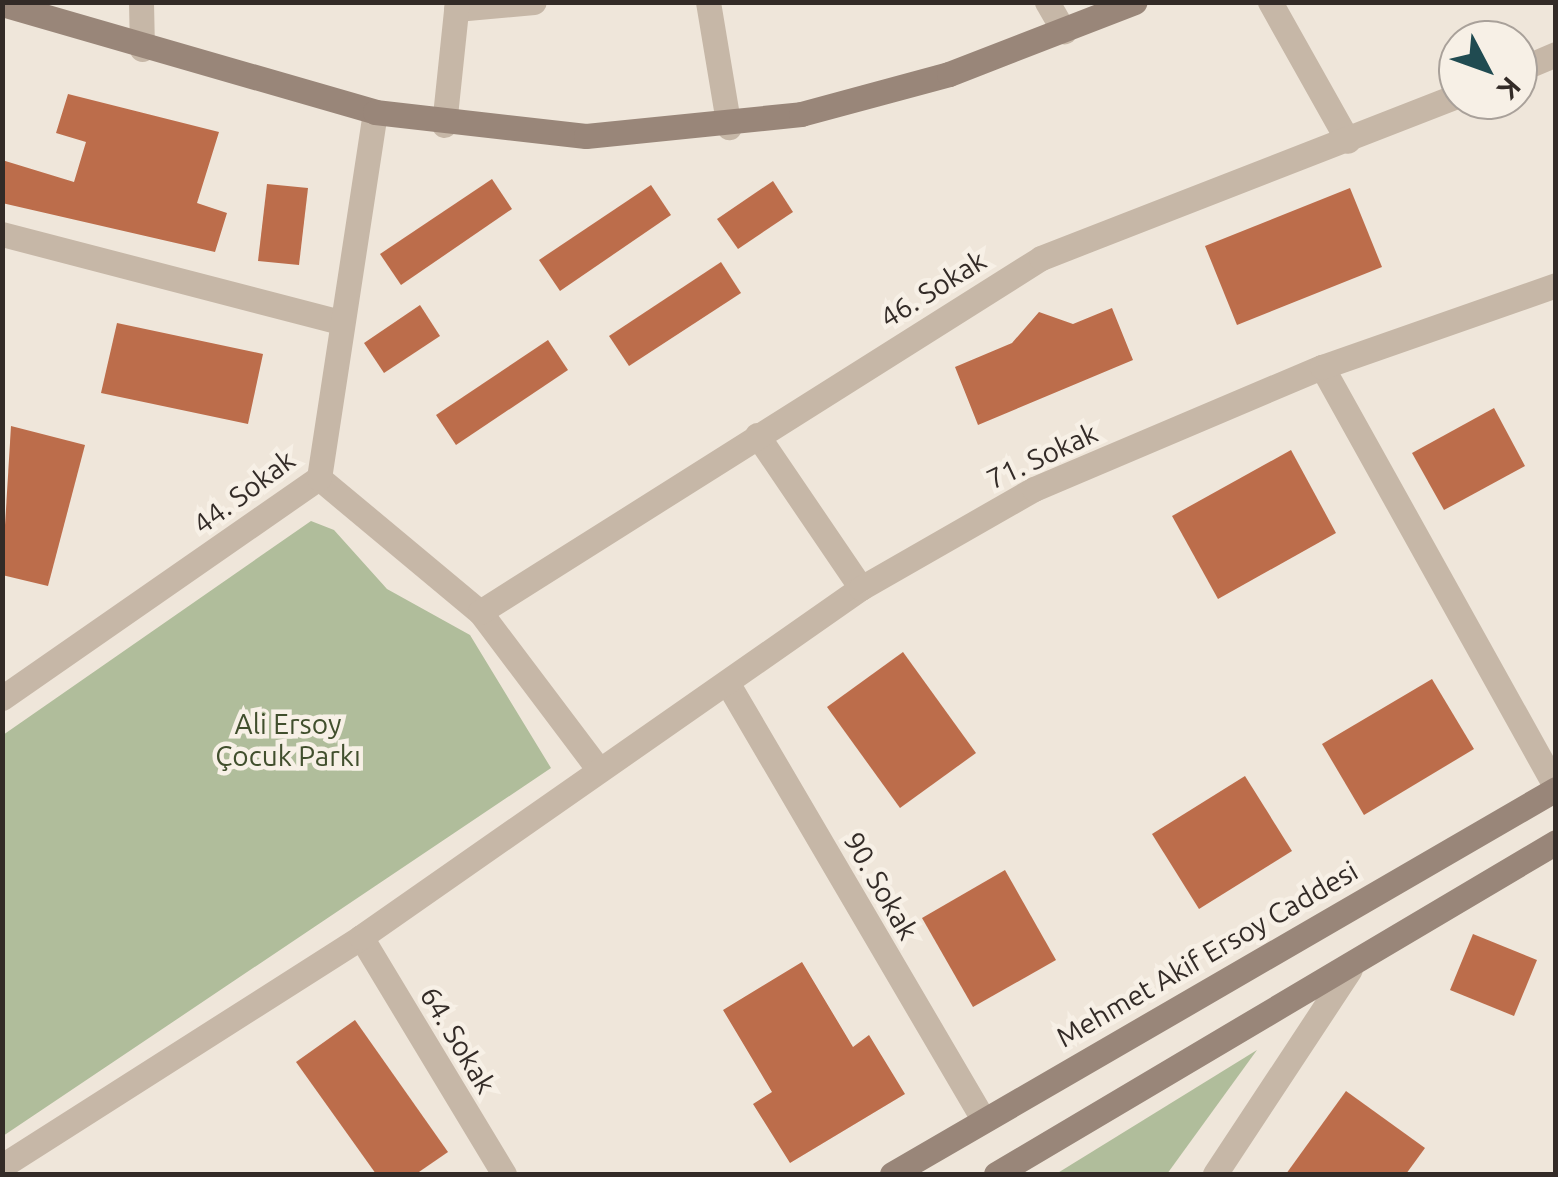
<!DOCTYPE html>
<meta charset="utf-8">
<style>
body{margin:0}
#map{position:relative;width:1558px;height:1177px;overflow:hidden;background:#efe6da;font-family:Ubuntu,sans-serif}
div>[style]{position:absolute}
.green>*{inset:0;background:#b0bd9b}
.building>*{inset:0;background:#bc6d4b}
.minor>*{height:25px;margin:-12.5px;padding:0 12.5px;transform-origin:12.5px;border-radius:12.5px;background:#c6b7a7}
.tertiary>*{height:25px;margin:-12.5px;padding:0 12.5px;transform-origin:12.5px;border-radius:12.5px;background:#c6b7a7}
.secondary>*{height:25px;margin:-12.5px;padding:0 12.5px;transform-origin:12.5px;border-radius:12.5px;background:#998679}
span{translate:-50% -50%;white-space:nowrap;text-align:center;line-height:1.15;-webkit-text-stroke:9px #f7f0e6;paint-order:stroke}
.street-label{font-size:28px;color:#332b27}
.park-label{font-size:28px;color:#414f2d}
.frame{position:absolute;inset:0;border:5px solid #332b27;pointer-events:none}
.north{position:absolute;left:1438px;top:20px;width:100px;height:100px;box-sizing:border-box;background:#f7f0e6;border:2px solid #a9a19a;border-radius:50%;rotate:131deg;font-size:28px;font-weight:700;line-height:40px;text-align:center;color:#332b27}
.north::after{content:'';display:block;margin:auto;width:35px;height:45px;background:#204b51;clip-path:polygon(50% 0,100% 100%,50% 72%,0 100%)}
</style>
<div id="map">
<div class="green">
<i style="clip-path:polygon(311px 521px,334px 530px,387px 589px,470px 635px,551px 768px,3px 1136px,3px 735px)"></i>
<i style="clip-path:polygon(1257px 1050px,1167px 1174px,1056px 1174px)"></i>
</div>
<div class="building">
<i style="clip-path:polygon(68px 94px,219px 132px,197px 203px,227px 213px,215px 252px,2px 203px,2px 160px,74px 182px,86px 142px,56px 133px)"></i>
<i style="clip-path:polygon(492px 179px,512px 209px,401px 285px,380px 254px)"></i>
<i style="clip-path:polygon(773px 181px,793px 212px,738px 249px,717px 219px)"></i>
<i style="clip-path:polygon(267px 184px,308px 188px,299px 265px,258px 261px)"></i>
<i style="clip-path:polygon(651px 185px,671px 215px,560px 291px,539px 260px)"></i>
<i style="clip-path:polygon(1350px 188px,1382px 267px,1237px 325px,1205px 246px)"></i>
<i style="clip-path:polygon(721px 262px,741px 293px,629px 366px,609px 336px)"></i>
<i style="clip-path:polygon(420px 305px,440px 336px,384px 373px,364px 343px)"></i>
<i style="clip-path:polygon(1112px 308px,1133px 360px,978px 425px,955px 367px,1012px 343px,1039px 312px,1073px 324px)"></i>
<i style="clip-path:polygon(117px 323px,263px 354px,248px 424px,101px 393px)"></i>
<i style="clip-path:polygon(548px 340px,568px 370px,456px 445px,436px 415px)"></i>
<i style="clip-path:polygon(1494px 408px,1525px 466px,1444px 510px,1412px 453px)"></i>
<i style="clip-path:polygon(11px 426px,85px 445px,48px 586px,2px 575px)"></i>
<i style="clip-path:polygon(1291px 450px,1336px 533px,1218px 599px,1172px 516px)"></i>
<i style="clip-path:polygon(903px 652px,976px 753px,900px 808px,827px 707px)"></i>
<i style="clip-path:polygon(1432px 679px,1474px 749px,1364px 815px,1322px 744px)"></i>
<i style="clip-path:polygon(1245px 776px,1292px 851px,1199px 909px,1152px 834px)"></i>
<i style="clip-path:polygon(1005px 870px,1056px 960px,973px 1007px,922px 918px)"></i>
<i style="clip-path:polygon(1473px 934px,1537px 960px,1514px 1016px,1450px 990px)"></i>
<i style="clip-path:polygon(802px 962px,853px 1047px,869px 1035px,905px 1094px,790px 1163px,753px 1104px,772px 1092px,723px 1010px)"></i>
<i style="clip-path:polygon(355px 1020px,448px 1152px,416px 1174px,376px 1174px,296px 1062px)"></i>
<i style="clip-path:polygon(1346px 1091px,1425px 1148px,1406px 1174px,1286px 1174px)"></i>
</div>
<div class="minor">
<i style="left:141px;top:2px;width:47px;rotate:88.8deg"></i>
<i style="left:708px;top:2px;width:127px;rotate:80.5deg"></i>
<i style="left:1047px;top:2px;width:34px;rotate:60deg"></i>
<i style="left:1270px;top:2px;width:159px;rotate:60.7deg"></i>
<i style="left:456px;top:9px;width:78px;rotate:-5.1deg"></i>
<i style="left:1518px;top:70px;width:41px;rotate:-22.8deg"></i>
<i style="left:2px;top:234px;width:345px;rotate:14.6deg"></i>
<i style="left:1322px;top:367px;width:482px;rotate:60.9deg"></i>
<i style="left:757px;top:435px;width:185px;rotate:55.8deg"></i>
<i style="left:319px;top:478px;width:209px;rotate:39.8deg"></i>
<i style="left:480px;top:612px;width:198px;rotate:53deg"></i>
<i style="left:480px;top:612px;width:663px;rotate:-32.25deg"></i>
<i style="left:1041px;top:258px;width:448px;rotate:-21.3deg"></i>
<i style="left:728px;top:684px;width:504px;rotate:59.62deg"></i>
<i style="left:2px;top:698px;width:386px;rotate:-34.8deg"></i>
<i style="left:319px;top:478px;width:370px;rotate:-81.3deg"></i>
<i style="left:361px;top:937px;width:277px;rotate:58.9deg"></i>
<i style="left:2px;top:1166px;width:426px;rotate:-32.5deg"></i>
<i style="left:361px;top:937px;width:610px;rotate:-34.92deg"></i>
<i style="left:861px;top:588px;width:199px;rotate:-29.8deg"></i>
<i style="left:1034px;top:489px;width:313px;rotate:-23deg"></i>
<i style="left:1322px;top:367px;width:248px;rotate:-19.3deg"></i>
<i style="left:1215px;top:1174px;width:245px;rotate:-56.6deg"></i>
</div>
<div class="tertiary">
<i style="left:444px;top:125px;width:124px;rotate:-84deg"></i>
</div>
<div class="secondary">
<i style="left:2px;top:4px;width:388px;rotate:16.1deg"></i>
<i style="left:375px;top:112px;width:212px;rotate:6.5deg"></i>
<i style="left:586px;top:136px;width:216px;rotate:-5.8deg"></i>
<i style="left:801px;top:114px;width:153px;rotate:-15.1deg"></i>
<i style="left:949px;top:74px;width:199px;rotate:-21.2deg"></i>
<i style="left:892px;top:1174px;width:768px;rotate:-30.11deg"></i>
<i style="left:996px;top:1174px;width:651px;rotate:-30.66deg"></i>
</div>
<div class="street-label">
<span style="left:933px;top:289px;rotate:-32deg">46. Sokak</span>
<span style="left:1042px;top:456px;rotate:-25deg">71. Sokak</span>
<span style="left:244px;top:492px;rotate:-37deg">44. Sokak</span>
<span style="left:881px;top:886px;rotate:60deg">90. Sokak</span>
<span style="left:1207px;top:954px;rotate:-30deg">Mehmet Akif Ersoy Caddesi</span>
<span style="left:458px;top:1040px;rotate:59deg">64. Sokak</span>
</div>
<div class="park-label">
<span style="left:288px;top:740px">Ali Ersoy<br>Çocuk Parkı</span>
</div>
<div class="frame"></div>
<div class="north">K</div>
</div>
